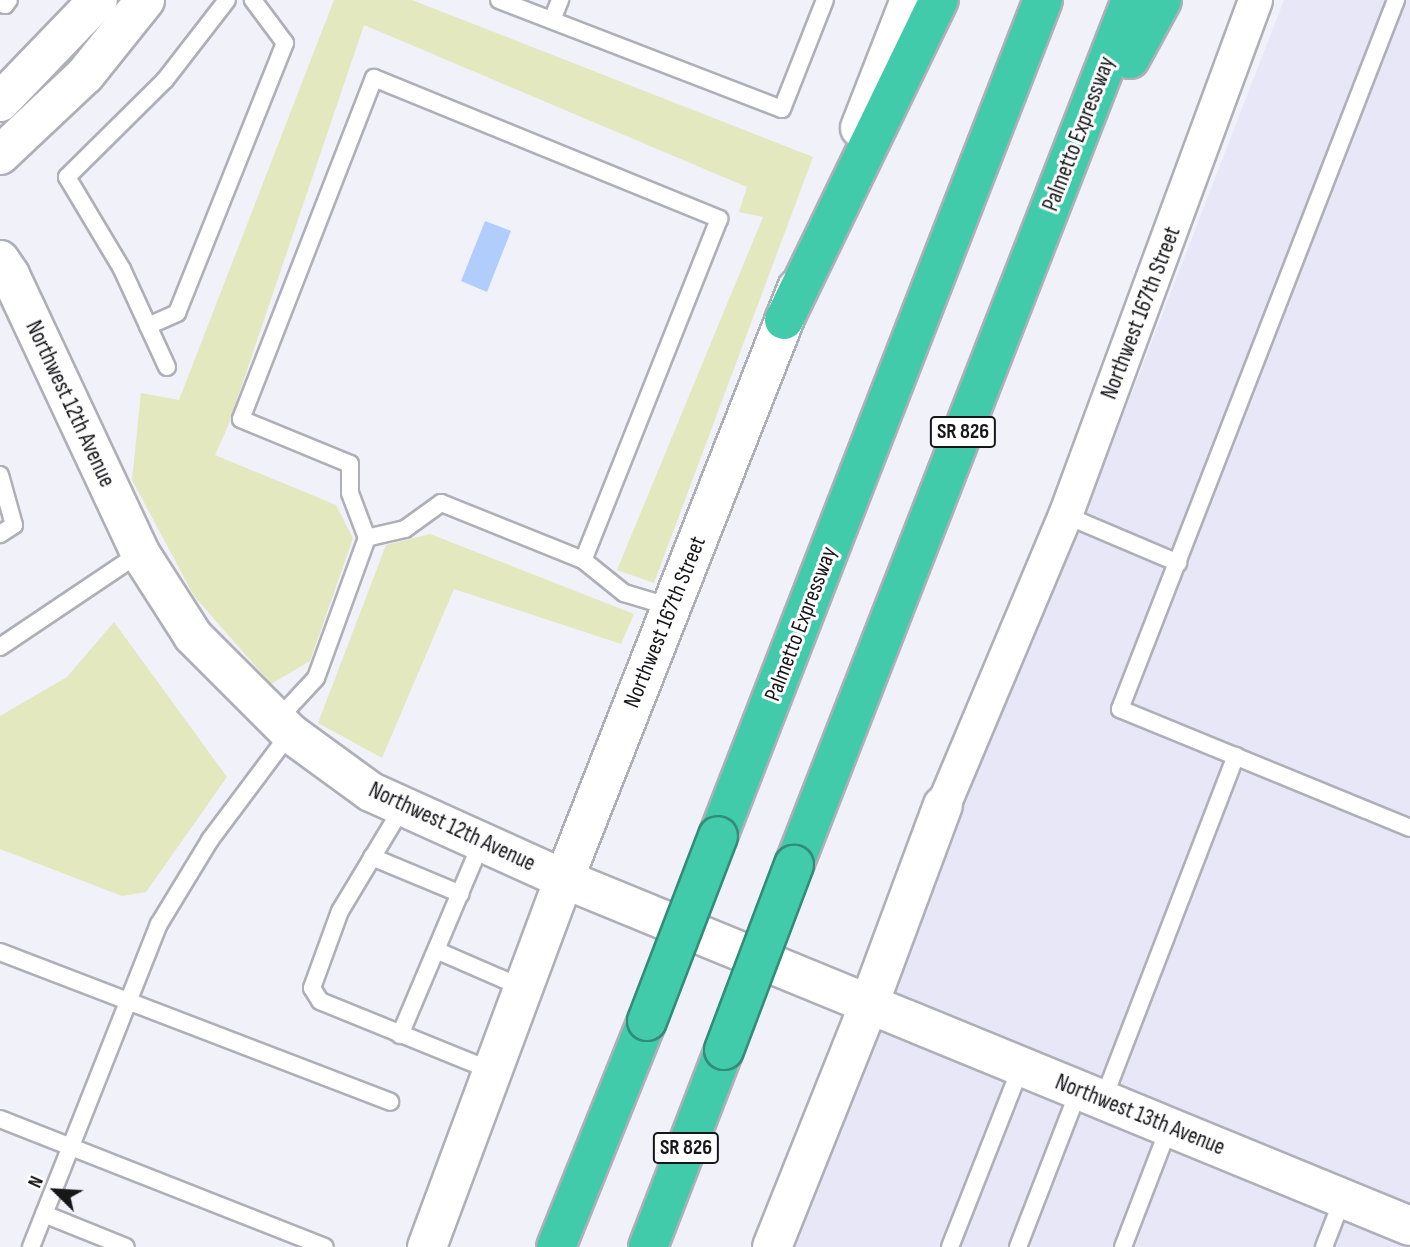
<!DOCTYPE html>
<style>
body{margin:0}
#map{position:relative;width:1410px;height:1247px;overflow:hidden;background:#f1f1fa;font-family:"Sofia Sans Condensed",sans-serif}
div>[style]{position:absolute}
.built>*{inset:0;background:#e7e7f8}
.green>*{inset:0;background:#e3e8bf}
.water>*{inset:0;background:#b1cdfc}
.roads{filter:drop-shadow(2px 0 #afafb8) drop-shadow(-2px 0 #afafb8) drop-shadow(0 2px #afafb8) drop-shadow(0 -2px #afafb8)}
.service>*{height:16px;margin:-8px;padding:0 8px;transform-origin:8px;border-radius:8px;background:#fff}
.minor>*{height:33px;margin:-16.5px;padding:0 16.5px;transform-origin:16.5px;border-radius:16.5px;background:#fff}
.tertiary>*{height:38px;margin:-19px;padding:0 19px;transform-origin:19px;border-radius:19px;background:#fff}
.motorway>*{height:38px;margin:-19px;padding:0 19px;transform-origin:19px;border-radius:19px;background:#42cbaa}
.bridges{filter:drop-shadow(2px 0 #338c78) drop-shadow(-2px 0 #338c78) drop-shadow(0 2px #338c78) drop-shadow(0 -2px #338c78)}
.motorway-bridge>*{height:38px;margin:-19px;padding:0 19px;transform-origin:19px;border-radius:19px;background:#42cbaa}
span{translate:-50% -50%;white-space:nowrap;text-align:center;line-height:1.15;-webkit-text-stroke:6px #fff;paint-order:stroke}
.shield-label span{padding:2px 5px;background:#fff;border:2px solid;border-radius:5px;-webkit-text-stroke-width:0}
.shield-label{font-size:21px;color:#17171a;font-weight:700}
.street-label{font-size:23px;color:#17171a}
.north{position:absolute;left:21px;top:1156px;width:70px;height:70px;-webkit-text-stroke:5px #fff;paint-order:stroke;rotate:294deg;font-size:19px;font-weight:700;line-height:28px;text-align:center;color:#17171a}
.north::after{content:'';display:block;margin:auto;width:24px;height:32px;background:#17171a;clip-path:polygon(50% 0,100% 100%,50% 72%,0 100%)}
</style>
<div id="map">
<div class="built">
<i style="clip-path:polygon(1284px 0,1410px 0,1410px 1247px,777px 1247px,1104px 465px)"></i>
</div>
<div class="green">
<i style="clip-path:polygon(334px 0,412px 0,813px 157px,654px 583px,617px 570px,763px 217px,739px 212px,747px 187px,364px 25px,228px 426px,215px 455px,336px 505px,353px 538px,310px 661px,271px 684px,194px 596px,132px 480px,141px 393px,179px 400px)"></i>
<i style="clip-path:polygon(430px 534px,634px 614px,621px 644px,454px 589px,382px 758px,318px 723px,386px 545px)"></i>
<i style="clip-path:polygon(114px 622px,227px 777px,146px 892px,122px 896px,0 849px,0 716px,67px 677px)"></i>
</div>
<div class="water">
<i style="clip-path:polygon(485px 221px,511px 231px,487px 292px,461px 281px)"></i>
</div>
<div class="roads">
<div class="service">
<i style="left:499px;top:0;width:303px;rotate:21.1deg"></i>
<i style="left:782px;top:109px;width:117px;rotate:-68.5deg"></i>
<i style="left:1396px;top:0;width:761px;rotate:111.27deg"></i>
<i style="left:1120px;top:709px;width:313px;rotate:22.3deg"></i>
<i style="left:0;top:2px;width:6px;rotate:31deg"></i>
<i style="left:5px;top:5px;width:6px;rotate:-51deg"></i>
<i style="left:552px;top:20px;width:22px;rotate:-68deg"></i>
<i style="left:148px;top:326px;width:32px;rotate:-24deg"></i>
<i style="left:177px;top:313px;width:291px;rotate:-68.2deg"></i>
<i style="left:285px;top:43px;width:54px;rotate:-126.7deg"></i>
<i style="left:167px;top:367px;width:108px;rotate:-114.7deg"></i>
<i style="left:122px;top:269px;width:107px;rotate:-120.9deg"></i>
<i style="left:67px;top:177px;width:138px;rotate:-44.7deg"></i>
<i style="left:165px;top:80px;width:101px;rotate:-52.2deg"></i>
<i style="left:0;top:475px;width:52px;rotate:74.4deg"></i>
<i style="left:14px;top:525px;width:17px;rotate:147deg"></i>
<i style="left:1065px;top:515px;width:123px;rotate:23deg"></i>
<i style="left:583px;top:560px;width:153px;rotate:-158.1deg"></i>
<i style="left:441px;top:503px;width:44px;rotate:144.2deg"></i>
<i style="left:405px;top:529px;width:39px;rotate:167deg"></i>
<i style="left:367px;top:538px;width:48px;rotate:-110.7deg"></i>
<i style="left:350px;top:493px;width:29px;rotate:-90deg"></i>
<i style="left:350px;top:464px;width:118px;rotate:-157.6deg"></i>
<i style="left:241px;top:419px;width:366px;rotate:-68.7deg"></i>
<i style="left:374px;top:78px;width:373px;rotate:22.2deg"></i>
<i style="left:719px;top:219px;width:367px;rotate:111.7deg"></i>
<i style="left:583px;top:560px;width:53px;rotate:38.8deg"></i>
<i style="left:624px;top:593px;width:49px;rotate:16.6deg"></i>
<i style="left:0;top:647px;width:169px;rotate:-33.9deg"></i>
<i style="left:277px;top:720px;width:57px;rotate:-47.1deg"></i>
<i style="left:316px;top:678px;width:149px;rotate:-70deg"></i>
<i style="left:402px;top:808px;width:120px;rotate:121deg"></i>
<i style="left:340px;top:911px;width:82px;rotate:110deg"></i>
<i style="left:312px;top:988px;width:15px;rotate:58deg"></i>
<i style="left:320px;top:1001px;width:186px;rotate:22.1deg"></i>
<i style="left:372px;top:857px;width:96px;rotate:22.6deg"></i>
<i style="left:438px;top:951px;width:93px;rotate:23.5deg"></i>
<i style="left:0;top:952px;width:418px;rotate:21deg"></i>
<i style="left:400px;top:1035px;width:208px;rotate:-67.1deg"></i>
<i style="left:1103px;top:1100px;width:369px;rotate:-68.9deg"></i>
<i style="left:0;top:1119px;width:349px;rotate:21.5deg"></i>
<i style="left:44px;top:1214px;width:88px;rotate:21.9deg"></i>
<i style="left:31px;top:1247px;width:347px;rotate:-68.4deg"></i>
<i style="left:159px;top:924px;width:98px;rotate:-58.7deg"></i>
<i style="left:210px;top:840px;width:134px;rotate:-53.2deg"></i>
<i style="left:950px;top:1247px;width:193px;rotate:-68.5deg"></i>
<i style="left:1018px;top:1247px;width:168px;rotate:-68.8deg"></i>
<i style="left:1123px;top:1247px;width:129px;rotate:-69deg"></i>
<i style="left:1324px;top:1247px;width:53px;rotate:-68.8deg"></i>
</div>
<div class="minor">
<i style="left:943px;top:805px;width:315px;rotate:-67.2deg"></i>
<i style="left:1065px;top:515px;width:549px;rotate:-69.75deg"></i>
</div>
<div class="tertiary">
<i style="left:0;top:102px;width:141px;rotate:-46.1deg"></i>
<i style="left:860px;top:128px;width:137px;rotate:-68.7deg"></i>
<i style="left:0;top:155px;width:117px;rotate:-43.3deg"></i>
<i style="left:85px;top:75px;width:96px;rotate:-51.3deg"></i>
<i style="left:0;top:260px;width:18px;rotate:56deg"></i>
<i style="left:10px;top:275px;width:307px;rotate:64.9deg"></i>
<i style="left:140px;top:553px;width:98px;rotate:57.4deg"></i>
<i style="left:193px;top:636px;width:137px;rotate:45deg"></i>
<i style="left:290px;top:733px;width:100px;rotate:36.1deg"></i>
<i style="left:371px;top:792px;width:212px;rotate:24.3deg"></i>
<i style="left:564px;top:879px;width:914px;rotate:22.3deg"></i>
<i style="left:427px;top:1247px;width:393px;rotate:-69.6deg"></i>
<i style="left:564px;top:879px;width:635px;rotate:-68.48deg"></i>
<i style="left:772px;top:1247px;width:262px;rotate:-68.2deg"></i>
<i style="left:869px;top:1004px;width:212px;rotate:-69.6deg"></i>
</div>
<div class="motorway">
<i style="left:1130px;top:59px;width:67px;rotate:-61.5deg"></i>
<i style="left:784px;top:320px;width:356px;rotate:-64.2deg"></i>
<i style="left:718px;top:836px;width:897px;rotate:-68.76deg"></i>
<i style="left:794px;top:865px;width:928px;rotate:-68.71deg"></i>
<i style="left:556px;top:1247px;width:244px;rotate:-68.1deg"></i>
<i style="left:648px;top:1247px;width:211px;rotate:-68.9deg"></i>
</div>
</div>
<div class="bridges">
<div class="motorway-bridge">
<i style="left:647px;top:1021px;width:198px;rotate:-69deg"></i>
<i style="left:724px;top:1050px;width:198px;rotate:-69.3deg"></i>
</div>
</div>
<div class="shield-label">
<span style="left:963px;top:432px">SR 826</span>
<span style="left:686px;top:1148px">SR 826</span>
</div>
<div class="street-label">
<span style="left:1079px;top:134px;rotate:-69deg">Palmetto Expressway</span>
<span style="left:1141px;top:313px;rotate:-69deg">Northwest 167th Street</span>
<span style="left:70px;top:404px;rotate:65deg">Northwest 12th Avenue</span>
<span style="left:665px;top:622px;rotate:-68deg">Northwest 167th Street</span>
<span style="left:801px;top:624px;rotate:-69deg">Palmetto Expressway</span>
<span style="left:452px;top:827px;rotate:25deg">Northwest 12th Avenue</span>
<span style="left:1140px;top:1115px;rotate:22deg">Northwest 13th Avenue</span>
</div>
<div class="north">N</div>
</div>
